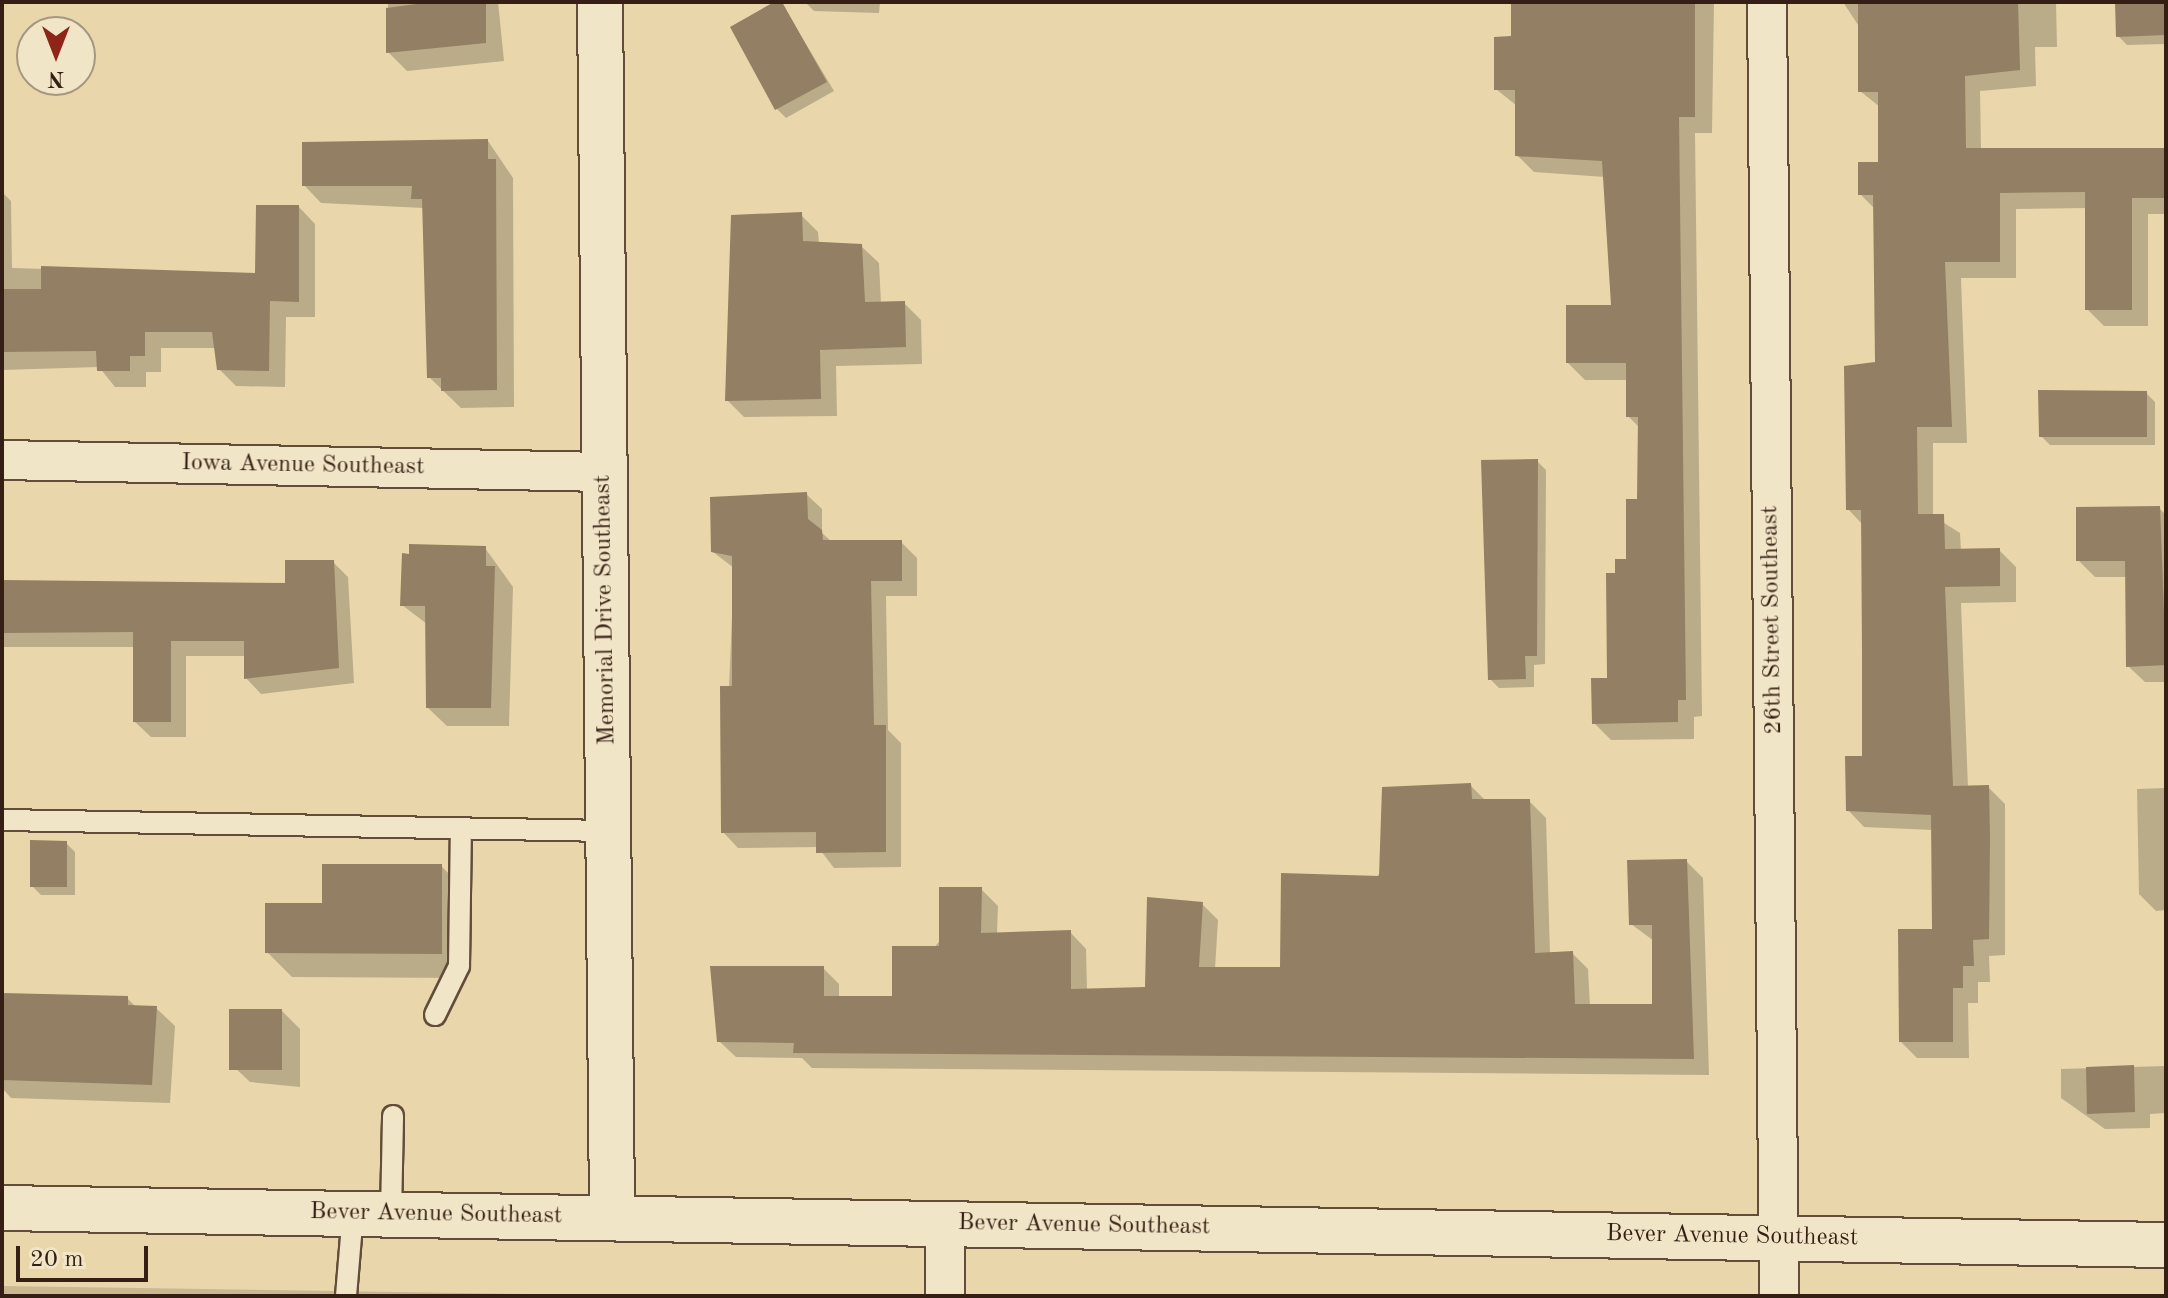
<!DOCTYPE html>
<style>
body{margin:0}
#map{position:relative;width:2168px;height:1298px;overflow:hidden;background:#e9d7ab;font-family:"Old Standard TT",serif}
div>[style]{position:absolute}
.green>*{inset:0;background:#cab891}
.shadow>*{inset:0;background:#0003}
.building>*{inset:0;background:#937f63}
.roads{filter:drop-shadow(2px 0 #624d3a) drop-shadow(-2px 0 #624d3a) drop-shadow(0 2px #624d3a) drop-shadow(0 -2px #624d3a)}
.service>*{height:20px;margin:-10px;padding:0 10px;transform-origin:10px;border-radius:10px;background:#f1e5c8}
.minor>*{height:38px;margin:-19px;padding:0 19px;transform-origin:19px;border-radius:19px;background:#f1e5c8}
.tertiary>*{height:44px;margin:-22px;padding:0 22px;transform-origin:22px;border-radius:22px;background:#f1e5c8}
span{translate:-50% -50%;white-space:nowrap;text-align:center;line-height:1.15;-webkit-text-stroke:6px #f1e5c8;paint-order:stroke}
.street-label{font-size:24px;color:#351f14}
.frame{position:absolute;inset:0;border:4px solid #351f14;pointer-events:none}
.north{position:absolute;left:16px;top:16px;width:80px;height:80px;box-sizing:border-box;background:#f1e5c8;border:2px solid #a69680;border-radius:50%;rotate:180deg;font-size:22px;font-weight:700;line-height:32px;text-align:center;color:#351f14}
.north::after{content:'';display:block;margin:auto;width:28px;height:36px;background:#8f2418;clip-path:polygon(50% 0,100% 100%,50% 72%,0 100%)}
.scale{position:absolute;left:16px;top:1246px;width:132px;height:36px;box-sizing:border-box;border:4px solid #351f14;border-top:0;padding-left:10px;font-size:24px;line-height:28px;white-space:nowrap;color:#351f14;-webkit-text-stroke:6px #f1e5c8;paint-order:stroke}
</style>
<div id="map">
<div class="green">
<i style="clip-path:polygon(2px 1286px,595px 1295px,595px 1296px,2px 1296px)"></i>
</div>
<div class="shadow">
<i style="clip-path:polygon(388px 2px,498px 2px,504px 61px,407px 71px,388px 52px)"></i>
<i style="clip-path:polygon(781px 2px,834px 91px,786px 118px,777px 109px)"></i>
<i style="clip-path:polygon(805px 2px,880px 2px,879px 13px,814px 11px)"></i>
<i style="clip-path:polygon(1619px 2px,1714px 2px,1712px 133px,1695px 133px,1702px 716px,1694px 717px,1694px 739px,1611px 740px,1594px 723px,1610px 680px,1617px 575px,1628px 561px,1639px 501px,1640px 428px,1628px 416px,1628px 380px,1585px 380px,1568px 363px,1613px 306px,1605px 177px,1534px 172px,1517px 155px,1517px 106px,1496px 89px,1513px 38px)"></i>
<i style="clip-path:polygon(1843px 2px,2056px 2px,2057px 47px,2035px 47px,2036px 86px,1980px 91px,1981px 150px,2166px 150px,2166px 214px,2148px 214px,2148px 326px,2104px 326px,2087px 309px,2087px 208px,2016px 209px,2016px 278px,1961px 278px,1967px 443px,1933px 443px,1933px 516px,1960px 533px,1961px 551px,1999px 550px,2016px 567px,2016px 602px,1961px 603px,1968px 788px,1988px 787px,2005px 804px,2005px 955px,1989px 956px,1990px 982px,1978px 982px,1978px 1003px,1968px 1003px,1969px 1058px,1917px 1058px,1901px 1042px,1934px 931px,1933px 830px,1864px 827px,1848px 810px,1864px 758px,1863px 525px,1848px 509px,1877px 364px,1875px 209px,1860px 194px,1880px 164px,1880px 107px,1860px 91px,1860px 28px)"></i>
<i style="clip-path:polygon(2117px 2px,2166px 2px,2166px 44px,2127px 45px,2118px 36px)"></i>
<i style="clip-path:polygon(488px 141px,513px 178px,514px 407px,461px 408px,429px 377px,424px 208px,321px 203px,304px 185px)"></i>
<i style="clip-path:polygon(2px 192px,11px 201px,12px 268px,257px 275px,299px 207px,315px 224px,315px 317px,286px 317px,285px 387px,236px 386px,219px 369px,216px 348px,161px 348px,161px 372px,146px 372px,146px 387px,115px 387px,99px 367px,2px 370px)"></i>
<i style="clip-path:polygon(801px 215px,818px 232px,819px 244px,861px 246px,879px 263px,881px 303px,904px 303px,921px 320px,922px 364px,836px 366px,837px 416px,744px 417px,727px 400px)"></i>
<i style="clip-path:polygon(2146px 393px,2155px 402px,2155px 445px,2050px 445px,2041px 436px)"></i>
<i style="clip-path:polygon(1537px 461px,1546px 470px,1545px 664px,1534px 665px,1534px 687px,1499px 688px,1490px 679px)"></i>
<i style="clip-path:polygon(806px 494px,822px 509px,822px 533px,832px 542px,901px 542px,917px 558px,917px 596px,886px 596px,888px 730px,901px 743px,901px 867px,834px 868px,818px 847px,738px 848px,723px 832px,734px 568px,713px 552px)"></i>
<i style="clip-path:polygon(2159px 508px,2166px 515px,2166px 682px,2145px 682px,2128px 666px,2127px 577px,2095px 577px,2078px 560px)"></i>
<i style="clip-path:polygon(485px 548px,513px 587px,509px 726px,447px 726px,428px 708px,427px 624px,402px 605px)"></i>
<i style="clip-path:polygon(333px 562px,348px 577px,354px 683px,261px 694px,246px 678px,246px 656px,186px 656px,186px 737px,151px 737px,135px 722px,135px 647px,2px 647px,2px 583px,287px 585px)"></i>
<i style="clip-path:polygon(1470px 785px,1486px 801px,1529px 801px,1546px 818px,1550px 954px,1572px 953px,1588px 969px,1590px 1006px,1654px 1006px,1654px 941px,1631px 924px,1686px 861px,1703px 878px,1709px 1075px,812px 1068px,802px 1058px,736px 1057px,719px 1041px,823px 968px,839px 984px,839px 998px,894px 998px,981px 889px,998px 906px,997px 934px,1070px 932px,1086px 949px,1087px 991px,1147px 989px,1202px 904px,1218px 920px,1215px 969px,1282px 969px)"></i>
<i style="clip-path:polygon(2166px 788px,2166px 910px,2156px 911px,2139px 894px,2137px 789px)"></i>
<i style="clip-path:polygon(66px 843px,75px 852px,75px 895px,41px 895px,32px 886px)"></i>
<i style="clip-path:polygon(441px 866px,466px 890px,466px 978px,292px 977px,267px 952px,324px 905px)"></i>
<i style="clip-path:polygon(2px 996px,127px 998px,136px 1007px,156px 1008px,175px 1026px,170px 1103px,11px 1098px,2px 1088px)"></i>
<i style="clip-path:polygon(282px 1011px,300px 1029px,300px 1087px,250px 1082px,231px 1064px)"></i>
<i style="clip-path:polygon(2166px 1066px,2166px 1113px,2150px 1114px,2150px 1128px,2105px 1129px,2061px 1098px,2061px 1069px)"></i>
</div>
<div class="building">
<i style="clip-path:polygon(432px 2px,486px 2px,486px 43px,386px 53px,386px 8px)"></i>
<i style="clip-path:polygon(774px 2px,782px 2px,827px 82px,775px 110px,730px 27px)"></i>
<i style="clip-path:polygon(1511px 2px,1695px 2px,1695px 117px,1679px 117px,1686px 700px,1678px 700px,1678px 722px,1592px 724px,1591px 678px,1607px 678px,1606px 573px,1615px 573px,1615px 559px,1626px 559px,1626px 499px,1637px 499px,1638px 417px,1626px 417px,1626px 363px,1566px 363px,1566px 305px,1611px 305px,1602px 161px,1515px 156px,1515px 90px,1494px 90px,1494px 37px,1511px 36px)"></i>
<i style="clip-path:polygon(1858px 2px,2018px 2px,2020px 70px,1965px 76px,1966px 148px,2166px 148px,2166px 198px,2132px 198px,2132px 310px,2085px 310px,2085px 192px,2000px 193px,2000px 262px,1945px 262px,1952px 427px,1917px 427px,1918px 514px,1944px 514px,1945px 549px,2000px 548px,2000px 586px,1945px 587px,1953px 786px,1989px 785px,1990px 838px,1989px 939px,1973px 940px,1974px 966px,1963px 966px,1963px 988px,1953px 988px,1953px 1042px,1899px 1042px,1898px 929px,1932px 929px,1931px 815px,1846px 811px,1845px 756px,1862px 756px,1862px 654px,1861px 510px,1846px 510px,1844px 366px,1875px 362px,1873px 195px,1858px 195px,1858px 162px,1878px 162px,1878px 92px,1858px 92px)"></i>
<i style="clip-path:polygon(2115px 2px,2166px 2px,2166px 35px,2116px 37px)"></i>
<i style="clip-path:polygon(488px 139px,488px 159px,496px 159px,497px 390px,441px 391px,441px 378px,427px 378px,422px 199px,411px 199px,412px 186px,302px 186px,302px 142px)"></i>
<i style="clip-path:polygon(256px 205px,299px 205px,299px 302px,270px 301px,269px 371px,217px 370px,212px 332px,145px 332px,145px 356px,130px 356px,130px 371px,97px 371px,96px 351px,2px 352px,2px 289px,41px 289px,41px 266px,255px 273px)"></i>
<i style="clip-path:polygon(802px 212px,803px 241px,862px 244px,865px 302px,905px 301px,906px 347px,820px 350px,821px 399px,725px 401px,731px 215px)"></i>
<i style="clip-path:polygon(2038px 390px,2147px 391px,2147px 437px,2039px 437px)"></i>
<i style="clip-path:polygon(1538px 459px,1537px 656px,1525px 656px,1526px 679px,1488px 680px,1481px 460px)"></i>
<i style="clip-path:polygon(807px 492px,808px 519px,822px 530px,823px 540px,902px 540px,902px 581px,871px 581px,874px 725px,886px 725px,886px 852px,816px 853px,816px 832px,721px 833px,720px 686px,732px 686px,732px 556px,711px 552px,710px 497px)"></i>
<i style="clip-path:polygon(2160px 506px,2166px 665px,2126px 667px,2125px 561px,2076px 561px,2076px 507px)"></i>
<i style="clip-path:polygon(409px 544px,486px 546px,486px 566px,495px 566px,491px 708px,426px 708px,425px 606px,400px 606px,402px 553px,409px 554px)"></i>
<i style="clip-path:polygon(285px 560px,334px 560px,339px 668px,244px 679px,244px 641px,171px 641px,171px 722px,133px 722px,133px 632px,2px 633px,2px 580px,285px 583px)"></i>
<i style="clip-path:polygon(1471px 783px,1472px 799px,1530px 799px,1535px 953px,1573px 951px,1575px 1004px,1652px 1004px,1652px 925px,1629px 925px,1627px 860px,1687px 859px,1694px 1059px,793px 1053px,794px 1043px,717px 1042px,710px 966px,824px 966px,824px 996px,892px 996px,892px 946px,939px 946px,939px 887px,982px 887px,981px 933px,1071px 930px,1071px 989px,1145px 987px,1147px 897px,1203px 902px,1199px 967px,1280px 967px,1281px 873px,1379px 876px,1382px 787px)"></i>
<i style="clip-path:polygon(30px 840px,67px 841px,67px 887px,30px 887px)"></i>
<i style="clip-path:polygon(322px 864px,442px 864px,442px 954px,265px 953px,265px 903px,322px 903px)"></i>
<i style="clip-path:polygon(2px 993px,128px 996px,128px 1005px,157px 1006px,152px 1085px,2px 1080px)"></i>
<i style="clip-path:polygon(229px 1009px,282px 1009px,282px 1070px,229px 1070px)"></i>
<i style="clip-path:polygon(2134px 1065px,2135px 1112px,2087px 1114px,2086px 1067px)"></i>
</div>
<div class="roads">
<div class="service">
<i style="left:2px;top:820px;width:606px;rotate:1.04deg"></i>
<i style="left:435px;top:1015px;width:55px;rotate:-63.9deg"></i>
<i style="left:459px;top:966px;width:137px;rotate:-89.2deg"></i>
<i style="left:391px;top:1214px;width:98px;rotate:-88.8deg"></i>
<i style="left:346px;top:1296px;width:83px;rotate:-85.2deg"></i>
</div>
<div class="minor">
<i style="left:1767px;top:2px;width:1294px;rotate:89.47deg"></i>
<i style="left:2px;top:460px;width:603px;rotate:1.14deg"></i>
<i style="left:945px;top:1224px;width:72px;rotate:90deg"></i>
</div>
<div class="tertiary">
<i style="left:600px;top:2px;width:1216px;rotate:89.43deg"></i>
<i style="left:2px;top:1208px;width:2164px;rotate:0.98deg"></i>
</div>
</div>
<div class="street-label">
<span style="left:303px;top:466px;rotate:1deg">Iowa Avenue Southeast</span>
<span style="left:606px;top:610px;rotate:-91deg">Memorial Drive Southeast</span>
<span style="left:1773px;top:620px;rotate:-91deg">26th Street Southeast</span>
<span style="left:436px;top:1215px;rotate:1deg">Bever Avenue Southeast</span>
<span style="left:1084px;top:1226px;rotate:1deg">Bever Avenue Southeast</span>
<span style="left:1732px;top:1237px;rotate:1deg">Bever Avenue Southeast</span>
</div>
<div class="frame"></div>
<div class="north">N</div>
<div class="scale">20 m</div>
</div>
